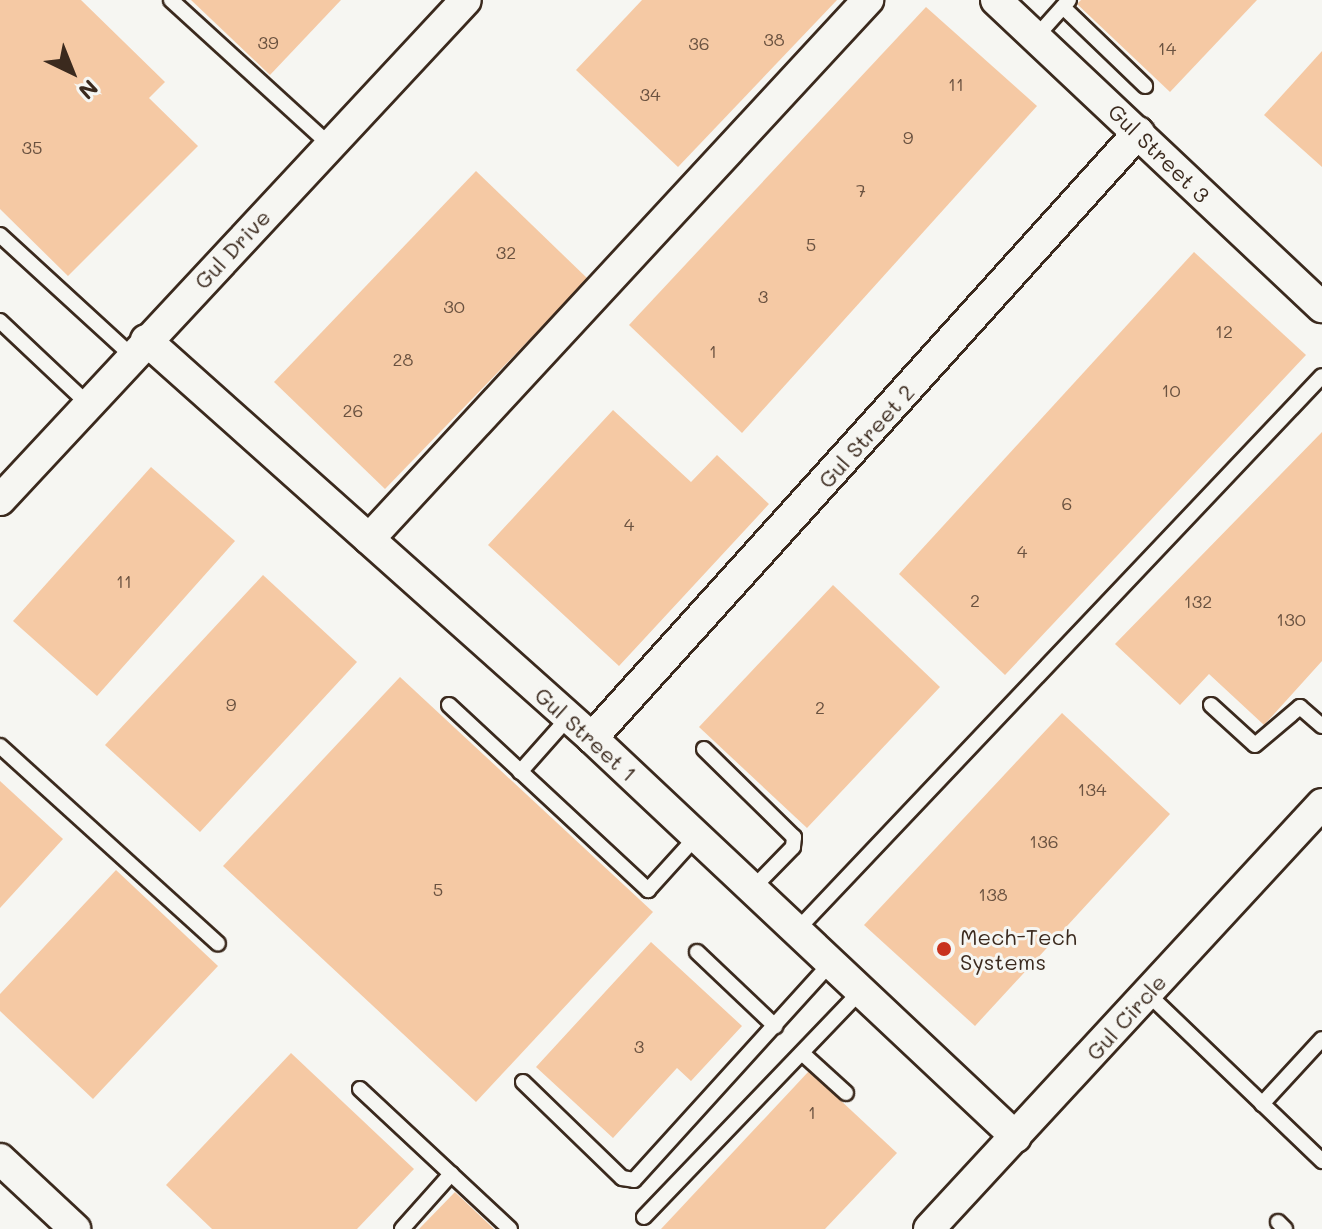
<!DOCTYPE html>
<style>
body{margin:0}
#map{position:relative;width:1322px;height:1229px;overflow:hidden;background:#f6f6f2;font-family:Mali,sans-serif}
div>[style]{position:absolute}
.building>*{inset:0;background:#f5c9a4}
.roads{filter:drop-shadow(2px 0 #3b2a1e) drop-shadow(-2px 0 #3b2a1e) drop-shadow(0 2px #3b2a1e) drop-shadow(0 -2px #3b2a1e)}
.service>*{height:14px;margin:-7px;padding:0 7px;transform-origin:7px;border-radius:7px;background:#f6f6f2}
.minor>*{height:30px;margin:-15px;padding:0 15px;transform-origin:15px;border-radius:15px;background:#f6f6f2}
.dots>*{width:22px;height:22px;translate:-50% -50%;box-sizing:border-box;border:4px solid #f6f6f2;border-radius:50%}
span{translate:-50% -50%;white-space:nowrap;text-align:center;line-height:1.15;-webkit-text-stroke:6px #f6f6f2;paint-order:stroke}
.number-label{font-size:18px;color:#6a5240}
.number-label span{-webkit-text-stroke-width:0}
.street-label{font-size:22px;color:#3b2a1e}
.poi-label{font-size:22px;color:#3b2a1e}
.left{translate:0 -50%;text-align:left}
.north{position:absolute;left:32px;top:32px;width:80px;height:80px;-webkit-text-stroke:6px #f6f6f2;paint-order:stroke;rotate:137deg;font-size:22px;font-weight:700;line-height:32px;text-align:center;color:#3b2a1e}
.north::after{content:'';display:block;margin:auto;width:28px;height:36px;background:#3b2a1e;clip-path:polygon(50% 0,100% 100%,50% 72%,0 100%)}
</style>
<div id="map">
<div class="building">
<i style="clip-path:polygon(0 0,81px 0,165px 82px,149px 98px,198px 146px,68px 276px,0 209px)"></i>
<i style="clip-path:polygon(191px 0,341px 0,270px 75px)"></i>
<i style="clip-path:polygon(642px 0,837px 0,678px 167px,576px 70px)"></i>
<i style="clip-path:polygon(1081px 0,1257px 0,1170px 92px,1077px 4px)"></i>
<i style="clip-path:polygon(926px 7px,1037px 106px,742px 433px,629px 325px)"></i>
<i style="clip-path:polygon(1322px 51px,1322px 167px,1264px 115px)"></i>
<i style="clip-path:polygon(476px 171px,588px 279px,385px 489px,274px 382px)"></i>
<i style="clip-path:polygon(1194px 252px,1306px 355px,1005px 675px,899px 574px)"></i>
<i style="clip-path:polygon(613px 410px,691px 482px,717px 455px,769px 504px,619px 666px,488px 545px)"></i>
<i style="clip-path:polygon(1322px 432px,1322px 661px,1264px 725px,1209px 674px,1180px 705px,1115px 644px)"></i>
<i style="clip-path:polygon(151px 467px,235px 541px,97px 696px,13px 621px)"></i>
<i style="clip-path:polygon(263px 575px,357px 662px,200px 832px,105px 745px)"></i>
<i style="clip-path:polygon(833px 585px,940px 687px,807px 828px,699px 727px)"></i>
<i style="clip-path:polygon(400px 677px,653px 912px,476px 1102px,223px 866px)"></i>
<i style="clip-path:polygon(1062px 713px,1170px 814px,975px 1026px,864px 925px)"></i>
<i style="clip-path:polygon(0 781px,63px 839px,0 908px)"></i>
<i style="clip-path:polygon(116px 870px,218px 966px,93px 1099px,0 1011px,0 994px)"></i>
<i style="clip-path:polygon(651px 942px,742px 1026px,691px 1081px,677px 1068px,613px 1138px,536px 1067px)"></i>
<i style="clip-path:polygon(291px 1053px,414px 1169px,357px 1229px,212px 1229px,166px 1185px)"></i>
<i style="clip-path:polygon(809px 1071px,897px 1153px,825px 1229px,661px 1229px)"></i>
<i style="clip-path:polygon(455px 1192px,494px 1229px,419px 1229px)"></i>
</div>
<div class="roads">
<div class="service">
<i style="left:171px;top:0;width:215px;rotate:42.4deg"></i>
<i style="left:1063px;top:7px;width:114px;rotate:43.9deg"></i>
<i style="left:1035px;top:38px;width:51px;rotate:-48.2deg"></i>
<i style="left:0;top:235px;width:179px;rotate:42.5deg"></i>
<i style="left:0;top:321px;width:121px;rotate:43.3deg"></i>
<i style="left:449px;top:705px;width:272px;rotate:42.9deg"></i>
<i style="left:648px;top:890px;width:73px;rotate:-47.8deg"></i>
<i style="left:1211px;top:705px;width:59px;rotate:42.3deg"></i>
<i style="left:1255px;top:745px;width:59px;rotate:-40.2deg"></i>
<i style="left:1300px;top:707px;width:29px;rotate:41deg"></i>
<i style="left:0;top:746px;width:294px;rotate:42.2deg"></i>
<i style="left:704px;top:749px;width:126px;rotate:44.4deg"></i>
<i style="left:794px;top:837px;width:10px;rotate:96deg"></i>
<i style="left:793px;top:847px;width:57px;rotate:134.3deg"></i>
<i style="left:520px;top:772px;width:72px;rotate:-48.4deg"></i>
<i style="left:797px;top:930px;width:763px;rotate:-46.54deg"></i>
<i style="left:697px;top:952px;width:108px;rotate:43.5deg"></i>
<i style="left:1147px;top:993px;width:243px;rotate:43.8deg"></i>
<i style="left:803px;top:1054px;width:58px;rotate:42.2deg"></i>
<i style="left:523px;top:1082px;width:138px;rotate:44.1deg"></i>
<i style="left:622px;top:1178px;width:12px;rotate:9deg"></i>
<i style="left:634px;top:1180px;width:293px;rotate:-47.8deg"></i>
<i style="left:360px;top:1089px;width:205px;rotate:43deg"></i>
<i style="left:1262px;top:1104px;width:88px;rotate:-47.3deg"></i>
<i style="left:644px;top:1217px;width:313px;rotate:-46.2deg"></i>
<i style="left:1278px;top:1222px;width:10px;rotate:45deg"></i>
<i style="left:402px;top:1229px;width:74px;rotate:-48.3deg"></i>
</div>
<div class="minor">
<i style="left:996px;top:0;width:448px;rotate:43.3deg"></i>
<i style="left:146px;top:340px;width:598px;rotate:41.74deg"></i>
<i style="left:592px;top:738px;width:582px;rotate:43.26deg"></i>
<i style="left:0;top:500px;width:683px;rotate:-47.02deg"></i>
<i style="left:369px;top:539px;width:735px;rotate:-47.21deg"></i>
<i style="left:592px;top:738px;width:816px;rotate:-47.93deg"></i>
<i style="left:0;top:1159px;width:103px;rotate:43deg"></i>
<i style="left:929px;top:1229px;width:579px;rotate:-47.24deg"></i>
</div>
</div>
<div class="dots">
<i style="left:944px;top:949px;background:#c8321e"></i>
</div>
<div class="number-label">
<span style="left:774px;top:39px">38</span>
<span style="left:268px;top:42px">39</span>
<span style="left:699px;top:43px">36</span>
<span style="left:1167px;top:48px">14</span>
<span style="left:956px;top:84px">11</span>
<span style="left:650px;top:94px">34</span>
<span style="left:908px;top:137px">9</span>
<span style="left:32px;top:147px">35</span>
<span style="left:861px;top:190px">7</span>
<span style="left:811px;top:244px">5</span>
<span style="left:506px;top:252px">32</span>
<span style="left:763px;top:296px">3</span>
<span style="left:454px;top:306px">30</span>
<span style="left:1224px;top:331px">12</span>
<span style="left:713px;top:351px">1</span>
<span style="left:403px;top:359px">28</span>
<span style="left:1171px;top:390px">10</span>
<span style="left:353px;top:410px">26</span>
<span style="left:1067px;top:503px">6</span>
<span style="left:629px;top:524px">4</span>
<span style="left:1022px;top:551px">4</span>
<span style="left:124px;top:581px">11</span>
<span style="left:975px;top:600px">2</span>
<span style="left:1198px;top:601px">132</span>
<span style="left:1291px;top:619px">130</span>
<span style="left:231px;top:704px">9</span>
<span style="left:820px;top:707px">2</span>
<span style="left:1092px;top:789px">134</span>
<span style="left:1044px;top:841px">136</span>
<span style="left:438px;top:889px">5</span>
<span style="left:993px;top:894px">138</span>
<span style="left:639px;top:1046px">3</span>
<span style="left:812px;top:1112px">1</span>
</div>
<div class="street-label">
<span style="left:1159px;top:153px;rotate:44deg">Gul Street 3</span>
<span style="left:232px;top:249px;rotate:-47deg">Gul Drive</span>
<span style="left:866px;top:436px;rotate:-48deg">Gul Street 2</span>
<span style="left:586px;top:734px;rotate:42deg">Gul Street 1</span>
<span style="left:1126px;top:1017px;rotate:-48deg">Gul Circle</span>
</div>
<div class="poi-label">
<span class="left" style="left:960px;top:949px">Mech-Tech<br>Systems</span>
</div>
<div class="north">N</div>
</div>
